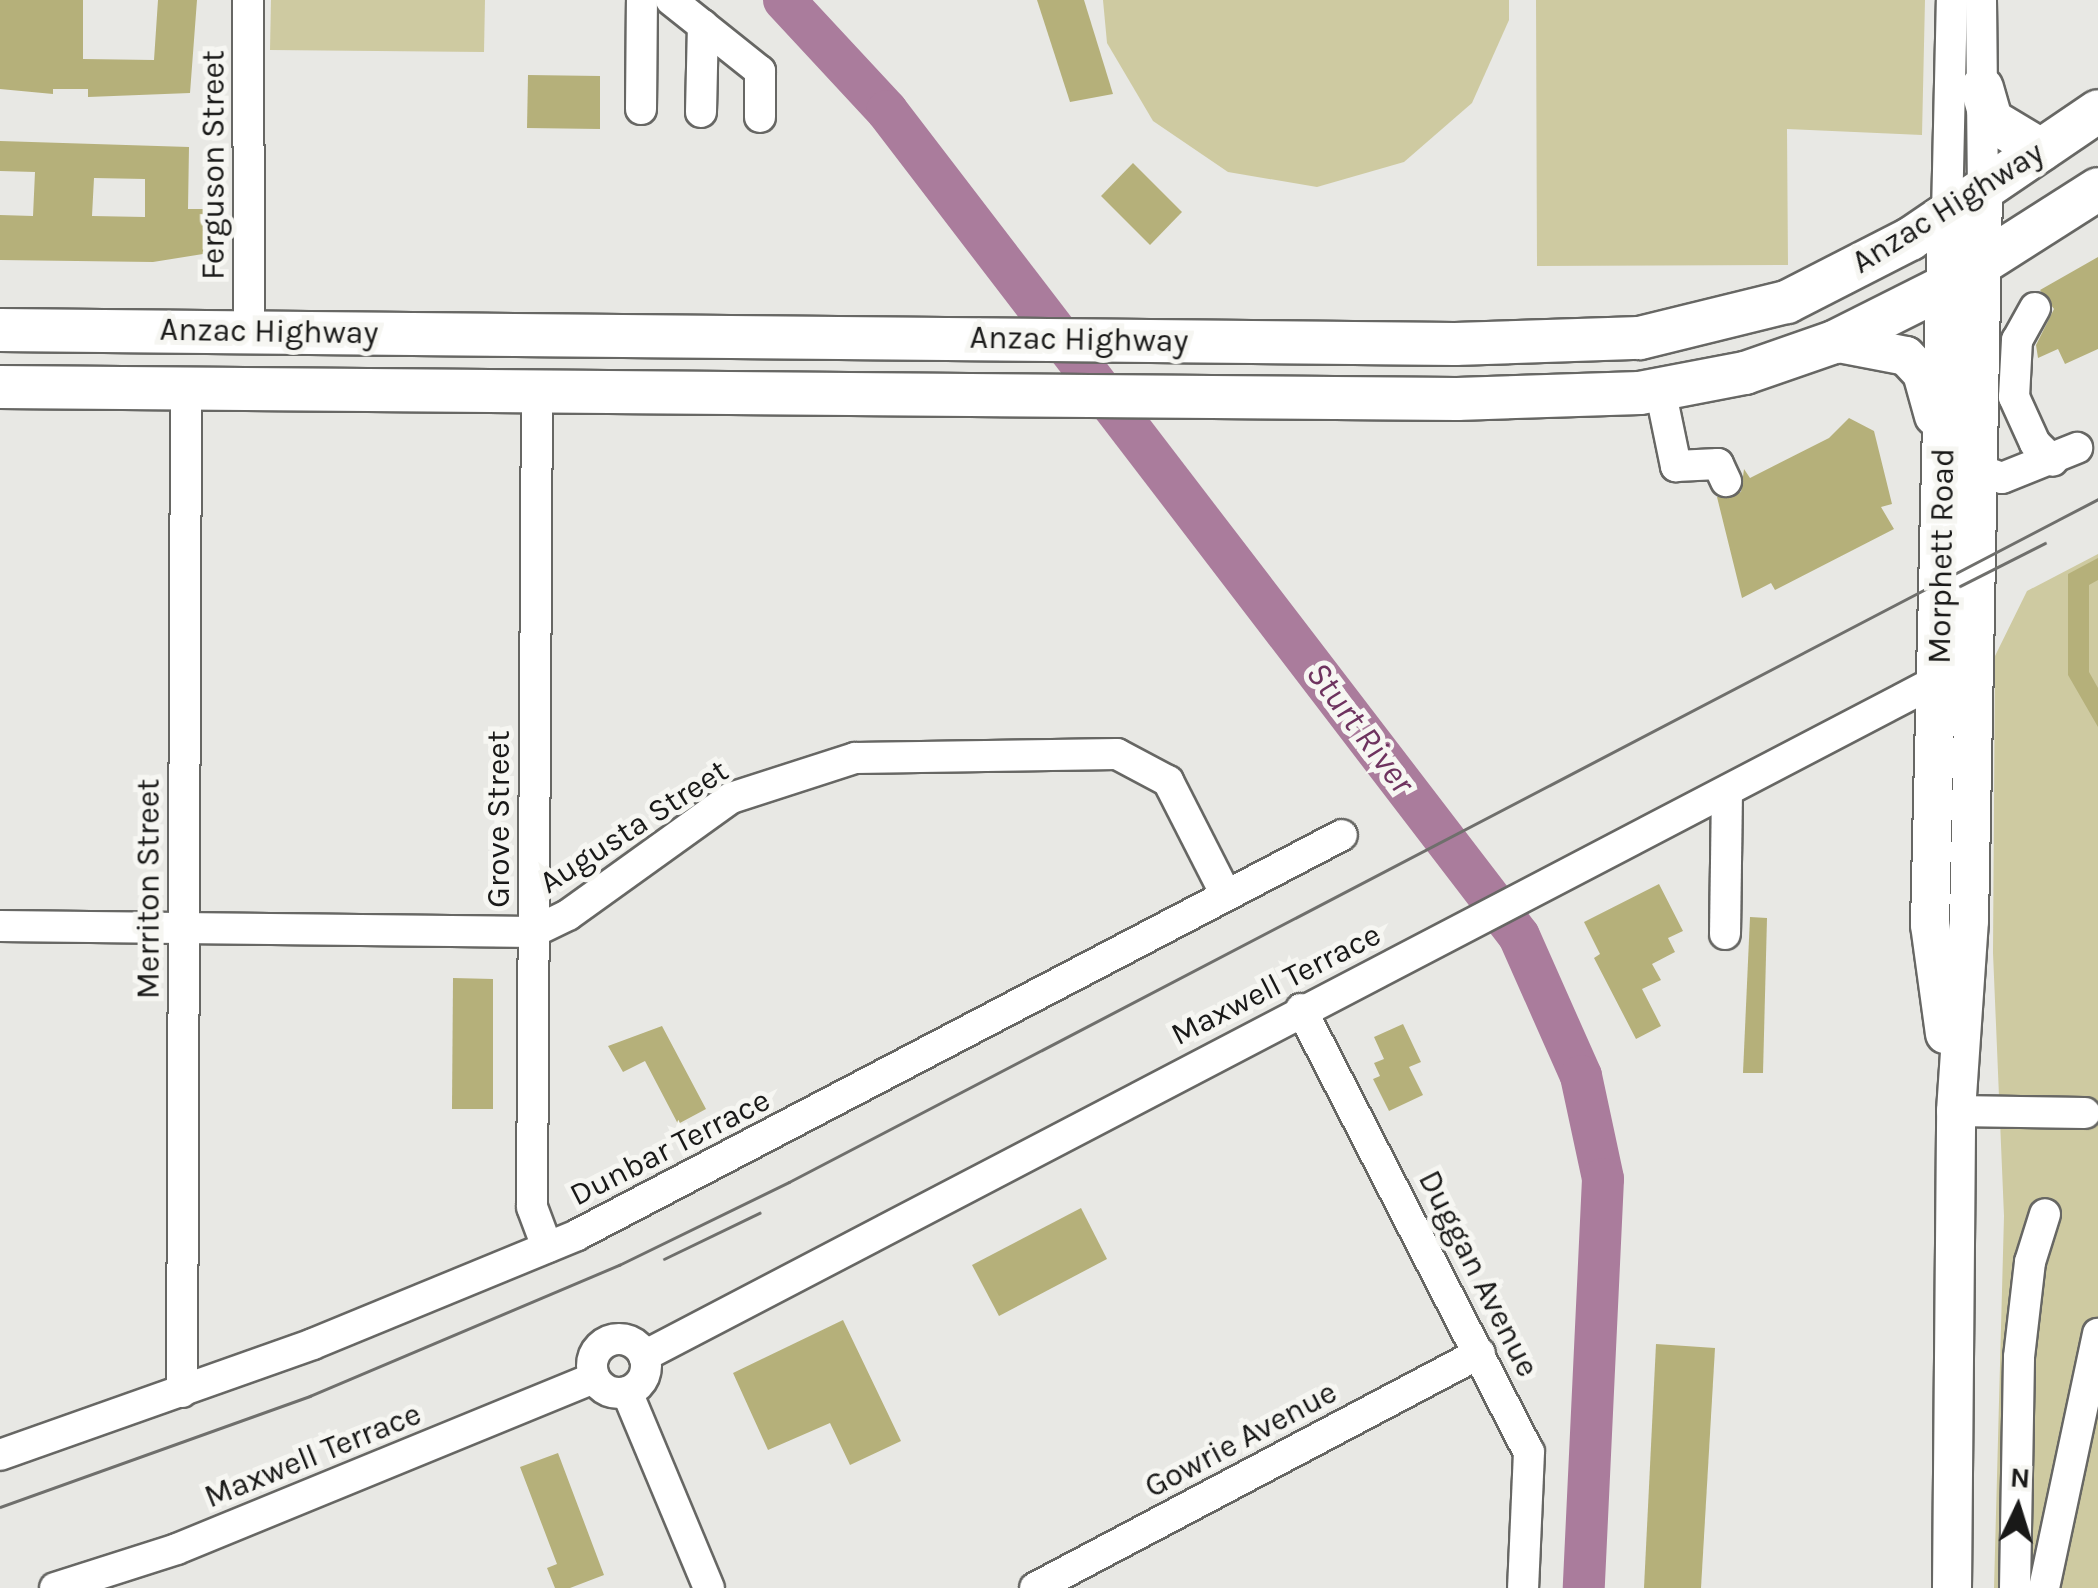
<!DOCTYPE html>
<style>
body{margin:0}
#map{position:relative;width:2098px;height:1588px;overflow:hidden;background:#e8e8e4;font-family:Karla,sans-serif}
div>[style]{position:absolute}
.green>*{inset:0;background:#cecaa1}
.river>*{height:42px;margin:-21px;padding:0 21px;transform-origin:21px;border-radius:21px;background:#aa7c9c}
.building>*{inset:0;background:#b5b07a}
.roads{filter:drop-shadow(2px 0 #676764) drop-shadow(-2px 0 #676764) drop-shadow(0 2px #676764) drop-shadow(0 -2px #676764)}
.minor>*{height:30px;margin:-15px;padding:0 15px;transform-origin:15px;border-radius:15px;background:#fff}
.minor>.ring{margin:-15px;padding:0;box-sizing:content-box;background:none;border:30px solid #fff;border-radius:50%}
.major>*{height:38px;margin:-19px;padding:0 19px;transform-origin:19px;border-radius:19px;background:#fff}
.highway>*{height:42px;margin:-21px;padding:0 21px;transform-origin:21px;border-radius:21px;background:#fff}
.tram>*{height:2.5px;margin:-1.25px;padding:0 1.25px;transform-origin:1.25px;border-radius:1.25px;background:#6f6f6c}
span{translate:-50% -50%;white-space:nowrap;text-align:center;line-height:1.15;-webkit-text-stroke:10px #f6f6f2;paint-order:stroke}
.street-label{font-size:32px;color:#191918}
.water-label{font-size:35px;color:#6e335f;font-style:italic}
.north{position:absolute;left:1968px;top:1458px;width:100px;height:100px;-webkit-text-stroke:8px #f6f6f2;paint-order:stroke;rotate:4deg;font-size:28px;font-weight:700;line-height:40px;text-align:center;color:#191918}
.north::after{content:'';display:block;margin:auto;width:35px;height:45px;background:#191918;clip-path:polygon(50% 0,100% 100%,50% 72%,0 100%)}
</style>
<div id="map">
<div class="green">
<i style="clip-path:polygon(271px 0,485px 0,484px 52px,270px 50px)"></i>
<i style="clip-path:polygon(1103px 0,1509px 0,1509px 20px,1472px 103px,1404px 162px,1317px 187px,1228px 172px,1153px 121px,1107px 43px)"></i>
<i style="clip-path:polygon(1536px 0,1925px 0,1922px 135px,1787px 129px,1788px 265px,1537px 266px)"></i>
<i style="clip-path:polygon(2098px 554px,2098px 1588px,1994px 1588px,2004px 1216px,1993px 953px,1995px 656px,2027px 591px)"></i>
</div>
<div class="river">
<i style="left:784px;top:0;width:151px;rotate:47.1deg"></i>
<i style="left:887px;top:111px;width:1039px;rotate:52.55deg"></i>
<i style="left:1519px;top:936px;width:153px;rotate:66.1deg"></i>
<i style="left:1581px;top:1076px;width:105px;rotate:77.9deg"></i>
<i style="left:1603px;top:1179px;width:409px;rotate:92.7deg"></i>
</div>
<div class="building">
<i style="clip-path:polygon(0 0,83px 0,83px 59px,154px 60px,158px 0,197px 0,190px 93px,88px 97px,88px 89px,53px 89px,53px 94px,0 89px)"></i>
<i style="clip-path:polygon(1037px 0,1084px 0,1113px 94px,1070px 102px)"></i>
<i style="clip-path:polygon(528px 75px,600px 76px,600px 129px,527px 128px)"></i>
<i style="clip-path:polygon(evenodd,0 141px,189px 147px,188px 209px,203px 209px,203px 254px,153px 262px,0 260px,0 215px,33px 216px,35px 172px,0 171px,0 141px,94px 178px,145px 179px,145px 217px,92px 216px,94px 178px)"></i>
<i style="clip-path:polygon(1133px 163px,1182px 212px,1150px 245px,1101px 196px)"></i>
<i style="clip-path:polygon(2098px 257px,2098px 349px,2065px 364px,2058px 349px,2038px 358px,2036px 345px,2054px 309px,2040px 290px)"></i>
<i style="clip-path:polygon(1849px 418px,1874px 431px,1892px 504px,1881px 507px,1894px 529px,1775px 590px,1771px 583px,1742px 598px,1717px 497px,1741px 492px,1744px 469px,1750px 478px,1829px 438px)"></i>
<i style="clip-path:polygon(2098px 558px,2098px 580px,2089px 585px,2089px 672px,2098px 688px,2098px 727px,2068px 675px,2068px 574px)"></i>
<i style="clip-path:polygon(1659px 884px,1683px 931px,1668px 938px,1675px 952px,1652px 964px,1661px 980px,1642px 989px,1661px 1026px,1636px 1039px,1594px 958px,1600px 954px,1584px 922px)"></i>
<i style="clip-path:polygon(1750px 917px,1767px 918px,1763px 1073px,1743px 1073px)"></i>
<i style="clip-path:polygon(453px 978px,493px 979px,493px 1109px,452px 1109px)"></i>
<i style="clip-path:polygon(1403px 1024px,1421px 1062px,1409px 1067px,1423px 1095px,1389px 1111px,1373px 1079px,1380px 1076px,1374px 1063px,1384px 1059px,1374px 1037px)"></i>
<i style="clip-path:polygon(662px 1026px,706px 1109px,678px 1124px,645px 1061px,623px 1072px,608px 1046px)"></i>
<i style="clip-path:polygon(1081px 1208px,1107px 1259px,999px 1316px,972px 1265px)"></i>
<i style="clip-path:polygon(843px 1320px,901px 1441px,850px 1465px,830px 1423px,768px 1450px,733px 1373px)"></i>
<i style="clip-path:polygon(1656px 1344px,1715px 1348px,1701px 1588px,1644px 1588px)"></i>
<i style="clip-path:polygon(558px 1453px,604px 1575px,570px 1588px,555px 1588px,547px 1568px,557px 1564px,520px 1467px)"></i>
</div>
<div class="roads">
<div class="minor">
<i style="left:248px;top:0;width:331px;rotate:89.8deg"></i>
<i style="left:671px;top:0;width:114px;rotate:38.6deg"></i>
<i style="left:760px;top:71px;width:46px;rotate:90deg"></i>
<i style="left:1981px;top:0;width:189px;rotate:89.4deg"></i>
<i style="left:641px;top:109px;width:109px;rotate:-89.5deg"></i>
<i style="left:701px;top:112px;width:87px;rotate:-88.7deg"></i>
<i style="left:1947px;top:215px;width:215px;rotate:-88.7deg"></i>
<i style="left:2035px;top:308px;width:37px;rotate:119deg"></i>
<i style="left:2017px;top:340px;width:57px;rotate:93deg"></i>
<i style="left:2014px;top:397px;width:51px;rotate:65.5deg"></i>
<i style="left:2035px;top:443px;width:25px;rotate:45deg"></i>
<i style="left:1660px;top:389px;width:79px;rotate:78.3deg"></i>
<i style="left:1676px;top:466px;width:42px;rotate:-2.7deg"></i>
<i style="left:1718px;top:464px;width:19px;rotate:65deg"></i>
<i style="left:537px;top:390px;width:817px;rotate:90.35deg"></i>
<i style="left:532px;top:1207px;width:43px;rotate:69.4deg"></i>
<i style="left:1980px;top:470px;width:23px;rotate:20deg"></i>
<i style="left:2002px;top:478px;width:81px;rotate:-21.8deg"></i>
<i style="left:0;top:926px;width:533px;rotate:0.64deg"></i>
<i style="left:533px;top:932px;width:39px;rotate:-26deg"></i>
<i style="left:568px;top:915px;width:201px;rotate:-35.7deg"></i>
<i style="left:731px;top:798px;width:130px;rotate:-17.9deg"></i>
<i style="left:855px;top:758px;width:262px;rotate:-0.9deg"></i>
<i style="left:1117px;top:754px;width:58px;rotate:27.9deg"></i>
<i style="left:1168px;top:781px;width:128px;rotate:63deg"></i>
<i style="left:1725px;top:934px;width:140px;rotate:-89.2deg"></i>
<i style="left:1301px;top:1009px;width:498px;rotate:62.8deg"></i>
<i style="left:1529px;top:1452px;width:136px;rotate:92.5deg"></i>
<i style="left:1956px;top:1111px;width:129px;rotate:0.9deg"></i>
<i class="ring" style="left:592px;top:1339px;width:24px;height:24px"></i>
<i style="left:644px;top:1356px;width:1462px;rotate:-27.58deg"></i>
<i style="left:182px;top:1392px;width:1006px;rotate:-89.77deg"></i>
<i style="left:627px;top:1392px;width:212px;rotate:67.3deg"></i>
<i style="left:0;top:1455px;width:332px;rotate:-19.5deg"></i>
<i style="left:313px;top:1344px;width:286px;rotate:-22.4deg"></i>
<i style="left:577px;top:1235px;width:863px;rotate:-27.6deg"></i>
<i style="left:55px;top:1588px;width:128px;rotate:-17.7deg"></i>
<i style="left:177px;top:1549px;width:451px;rotate:-22.3deg"></i>
<i style="left:1035px;top:1588px;width:503px;rotate:-27.84deg"></i>
<i style="left:2015px;top:1588px;width:231px;rotate:-89deg"></i>
<i style="left:2019px;top:1357px;width:96px;rotate:-83.4deg"></i>
<i style="left:2030px;top:1262px;width:50px;rotate:-72.6deg"></i>
<i style="left:2044px;top:1588px;width:260px;rotate:-78deg"></i>
</div>
<div class="major">
<i style="left:1834px;top:342px;width:73px;rotate:11deg"></i>
<i style="left:1906px;top:356px;width:23px;rotate:47deg"></i>
<i style="left:1922px;top:373px;width:45px;rotate:74.4deg"></i>
<i style="left:1945px;top:1034px;width:110px;rotate:-97.8deg"></i>
<i style="left:1930px;top:925px;width:710px;rotate:-88.63deg"></i>
<i style="left:1952px;top:1588px;width:477px;rotate:-89.5deg"></i>
<i style="left:1956px;top:1111px;width:190px;rotate:-86.1deg"></i>
<i style="left:1969px;top:921px;width:732px;rotate:-88.9deg"></i>
</div>
<div class="highway">
<i style="left:1982px;top:88px;width:33px;rotate:74deg"></i>
<i style="left:1991px;top:120px;width:58px;rotate:31deg"></i>
<i style="left:0;top:330px;width:1455px;rotate:0.55deg"></i>
<i style="left:1455px;top:344px;width:185px;rotate:-1.9deg"></i>
<i style="left:1640px;top:338px;width:151px;rotate:-13.8deg"></i>
<i style="left:1787px;top:302px;width:138px;rotate:-27.1deg"></i>
<i style="left:1910px;top:239px;width:227px;rotate:-34.2deg"></i>
<i style="left:0;top:387px;width:1457px;rotate:0.47deg"></i>
<i style="left:1457px;top:399px;width:183px;rotate:-1.9deg"></i>
<i style="left:1640px;top:393px;width:107px;rotate:-10.8deg"></i>
<i style="left:1745px;top:373px;width:94px;rotate:-19.2deg"></i>
<i style="left:1834px;top:342px;width:125px;rotate:-26.6deg"></i>
<i style="left:1946px;top:286px;width:180px;rotate:-32.5deg"></i>
</div>
</div>
<div class="tram">
<i style="left:1960px;top:586px;width:95px;rotate:-26.8deg"></i>
<i style="left:664px;top:1259px;width:106px;rotate:-25.8deg"></i>
<i style="left:0;top:1507px;width:329px;rotate:-19.7deg"></i>
<i style="left:310px;top:1396px;width:336px;rotate:-23deg"></i>
<i style="left:619px;top:1265px;width:189px;rotate:-26deg"></i>
<i style="left:789px;top:1182px;width:1476px;rotate:-27.55deg"></i>
</div>
<div class="street-label">
<span style="left:214px;top:165px;rotate:-90deg">Ferguson Street</span>
<span style="left:1948px;top:208px;rotate:-32deg">Anzac Highway</span>
<span style="left:269px;top:332px;rotate:1deg">Anzac Highway</span>
<span style="left:1079px;top:340px;rotate:1deg">Anzac Highway</span>
<span style="left:1942px;top:556px;rotate:-89deg">Morphett Road</span>
<span style="left:499px;top:819px;rotate:-90deg">Grove Street</span>
<span style="left:634px;top:827px;rotate:-33deg">Augusta Street</span>
<span style="left:149px;top:889px;rotate:-90deg">Merriton Street</span>
<span style="left:1276px;top:985px;rotate:-27deg">Maxwell Terrace</span>
<span style="left:670px;top:1148px;rotate:-27deg">Dunbar Terrace</span>
<span style="left:1478px;top:1274px;rotate:63deg">Duggan Avenue</span>
<span style="left:1241px;top:1440px;rotate:-28deg">Gowrie Avenue</span>
<span style="left:313px;top:1456px;rotate:-22deg">Maxwell Terrace</span>
</div>
<div class="water-label">
<span style="left:1360px;top:728px;rotate:53deg">Sturt River</span>
</div>
<div class="north">N</div>
</div>
